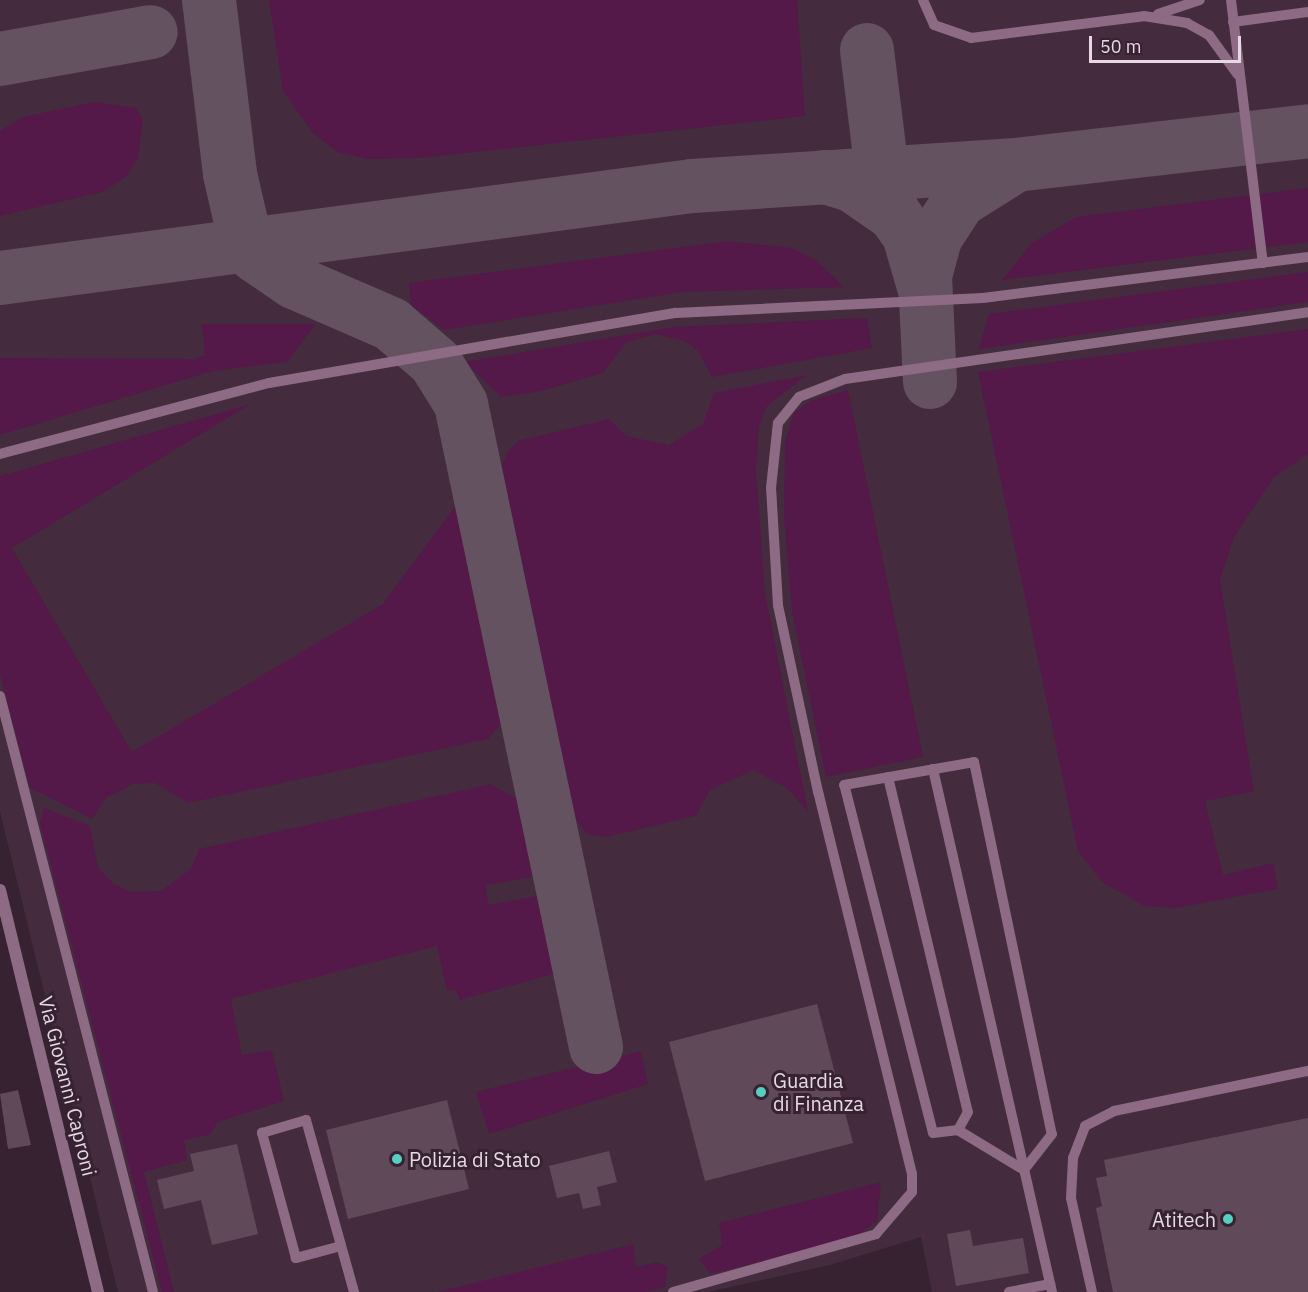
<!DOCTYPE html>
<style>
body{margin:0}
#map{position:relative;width:1308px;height:1292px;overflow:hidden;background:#362231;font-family:"IBM Plex Sans",sans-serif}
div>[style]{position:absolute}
.built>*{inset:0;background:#442c3e}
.green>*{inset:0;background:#541849}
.taxiway>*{height:54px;margin:-27px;padding:0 27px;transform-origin:27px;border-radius:27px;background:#645260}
.building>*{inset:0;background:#604a5a}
.lane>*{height:10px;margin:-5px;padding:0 5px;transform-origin:5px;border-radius:5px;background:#8d6b84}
.street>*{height:12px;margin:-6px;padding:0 6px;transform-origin:6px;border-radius:6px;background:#8d6b84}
.dots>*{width:16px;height:16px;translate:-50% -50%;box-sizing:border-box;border:3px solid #362231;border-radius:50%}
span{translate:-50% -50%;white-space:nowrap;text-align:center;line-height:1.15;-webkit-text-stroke:6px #362231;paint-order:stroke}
.poi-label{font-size:20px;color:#e6d9e3}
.left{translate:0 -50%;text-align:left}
.right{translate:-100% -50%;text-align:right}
.street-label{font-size:20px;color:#e6d9e3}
.scale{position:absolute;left:1089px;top:36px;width:152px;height:27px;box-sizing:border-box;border:3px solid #e6d9e3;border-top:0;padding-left:8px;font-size:18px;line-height:21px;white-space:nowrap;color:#e6d9e3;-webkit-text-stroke:4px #362231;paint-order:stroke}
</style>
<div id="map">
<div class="built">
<i style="clip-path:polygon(0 0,1308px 0,1308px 1292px,932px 1292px,921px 1237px,830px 1265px,708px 1292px,118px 1292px,0 812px)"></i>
</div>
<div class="green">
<i style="clip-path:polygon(269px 0,797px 0,805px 116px,420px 158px,367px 159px,337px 152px,313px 133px,283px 91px)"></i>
<i style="clip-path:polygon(94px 102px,137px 108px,143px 120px,138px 159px,126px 177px,102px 192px,0 216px,0 131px,23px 117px)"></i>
<i style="clip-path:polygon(1308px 188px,1308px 242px,1002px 280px,1032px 243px,1076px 217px)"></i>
<i style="clip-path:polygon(728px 241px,791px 248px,816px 260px,844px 287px,682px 292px,444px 330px,411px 305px,409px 283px)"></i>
<i style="clip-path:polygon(1308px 272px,1308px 302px,979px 349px,989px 314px)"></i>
<i style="clip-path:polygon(867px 318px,872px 348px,712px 377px,698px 351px,685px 341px,655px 334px,627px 342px,603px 373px,541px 391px,501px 397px,465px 362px,673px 327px)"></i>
<i style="clip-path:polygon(202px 324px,316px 324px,287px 362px,213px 371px,0 435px,0 358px,194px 359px,205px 355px)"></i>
<i style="clip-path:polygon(1308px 329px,1308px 454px,1274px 477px,1234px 537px,1220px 580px,1254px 791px,1205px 801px,1223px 875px,1273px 863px,1278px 889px,1176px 908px,1144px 906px,1102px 882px,1078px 851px,978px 372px)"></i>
<i style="clip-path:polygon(807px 375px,767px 406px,759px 426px,756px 469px,765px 593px,808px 812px,787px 788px,753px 770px,710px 790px,696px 816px,605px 837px,587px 834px,575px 819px,502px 466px,507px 453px,518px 441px,609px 419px,626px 436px,669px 445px,703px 424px,714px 393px)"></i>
<i style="clip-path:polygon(848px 390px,923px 757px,826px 777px,792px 611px,784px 515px,785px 442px,794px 413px,812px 400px)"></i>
<i style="clip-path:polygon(251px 404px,12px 548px,132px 752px,383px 604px,459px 501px,506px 718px,488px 739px,188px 803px,155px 783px,133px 784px,106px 798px,92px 819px,30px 788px,0 674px,0 476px)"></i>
<i style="clip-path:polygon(491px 784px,522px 802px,539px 876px,486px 885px,488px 905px,542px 895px,557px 973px,460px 1000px,455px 989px,447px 991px,437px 946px,231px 999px,242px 1055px,272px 1050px,284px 1101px,218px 1122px,209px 1135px,184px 1140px,187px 1160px,144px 1172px,174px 1292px,162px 1292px,40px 823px,44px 808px,90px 826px,98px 868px,115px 885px,132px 892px,161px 891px,191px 869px,199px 849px)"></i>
<i style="clip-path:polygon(641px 1051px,648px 1084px,489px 1134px,476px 1092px)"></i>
<i style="clip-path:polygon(881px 1182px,877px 1221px,855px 1237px,711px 1274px,699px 1259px,722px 1245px,719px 1223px)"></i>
<i style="clip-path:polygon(633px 1244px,636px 1267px,657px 1262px,668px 1267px,665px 1287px,645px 1292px,437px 1292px)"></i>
</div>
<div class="taxiway">
<i style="left:209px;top:0;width:175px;rotate:83.1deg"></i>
<i style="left:230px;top:174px;width:49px;rotate:77.1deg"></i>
<i style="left:241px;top:222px;width:37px;rotate:66deg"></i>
<i style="left:256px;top:256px;width:46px;rotate:34.4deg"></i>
<i style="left:294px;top:282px;width:106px;rotate:23.4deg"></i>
<i style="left:391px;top:324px;width:58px;rotate:40.8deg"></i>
<i style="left:435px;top:362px;width:49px;rotate:58.2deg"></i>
<i style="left:461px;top:404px;width:657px;rotate:78.14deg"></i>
<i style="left:867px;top:50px;width:124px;rotate:83deg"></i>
<i style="left:0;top:59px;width:153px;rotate:-10.1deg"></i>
<i style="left:825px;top:177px;width:28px;rotate:17deg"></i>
<i style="left:852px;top:185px;width:51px;rotate:34.6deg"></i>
<i style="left:894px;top:214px;width:26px;rotate:54deg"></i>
<i style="left:909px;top:235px;width:57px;rotate:73.8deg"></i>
<i style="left:0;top:278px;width:698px;rotate:-7.57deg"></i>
<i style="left:692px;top:186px;width:325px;rotate:-3.7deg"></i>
<i style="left:1016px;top:165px;width:294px;rotate:-6.6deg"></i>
<i style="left:930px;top:382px;width:106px;rotate:-92.7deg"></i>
<i style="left:925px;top:276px;width:39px;rotate:-75deg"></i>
<i style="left:935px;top:238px;width:44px;rotate:-57deg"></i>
<i style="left:959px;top:201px;width:67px;rotate:-32.3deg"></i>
</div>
<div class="building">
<i style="clip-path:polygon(817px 1004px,853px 1143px,705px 1181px,669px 1042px)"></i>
<i style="clip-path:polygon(18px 1090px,31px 1145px,8px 1149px,0 1094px)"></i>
<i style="clip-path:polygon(447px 1100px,469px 1189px,348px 1219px,326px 1130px)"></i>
<i style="clip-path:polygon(1308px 1118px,1308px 1292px,1113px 1292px,1096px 1208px,1102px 1206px,1096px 1178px,1107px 1176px,1104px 1160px)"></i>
<i style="clip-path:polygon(237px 1144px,258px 1234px,212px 1245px,201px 1200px,164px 1209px,157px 1180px,194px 1171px,190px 1154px)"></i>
<i style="clip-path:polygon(609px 1151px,617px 1182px,597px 1187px,601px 1205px,583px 1209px,579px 1193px,557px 1198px,549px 1166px)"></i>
<i style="clip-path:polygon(970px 1230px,973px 1246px,1023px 1238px,1029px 1273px,956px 1286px,947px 1234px)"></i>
</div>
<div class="lane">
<i style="left:923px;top:0;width:27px;rotate:66deg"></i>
<i style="left:934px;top:25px;width:39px;rotate:19deg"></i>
<i style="left:971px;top:38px;width:174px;rotate:-7.2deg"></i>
<i style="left:1144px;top:16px;width:44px;rotate:9.2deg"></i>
<i style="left:1187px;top:23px;width:25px;rotate:29deg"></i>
<i style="left:1209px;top:35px;width:49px;rotate:54.1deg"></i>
<i style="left:1231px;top:0;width:265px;rotate:83.1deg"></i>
<i style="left:1158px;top:14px;width:44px;rotate:-18.4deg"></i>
<i style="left:1233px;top:22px;width:76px;rotate:-7.6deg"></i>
<i style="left:0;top:454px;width:278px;rotate:-14.8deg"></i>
<i style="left:269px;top:383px;width:413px;rotate:-9.8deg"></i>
<i style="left:676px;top:313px;width:307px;rotate:-2.8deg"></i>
<i style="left:983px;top:298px;width:328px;rotate:-7.2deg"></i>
<i style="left:0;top:696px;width:615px;rotate:75.6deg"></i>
<i style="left:974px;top:762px;width:380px;rotate:78.2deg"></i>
<i style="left:1052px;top:1134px;width:46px;rotate:127.9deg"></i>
<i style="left:1024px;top:1170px;width:77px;rotate:-148.8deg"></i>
<i style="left:958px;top:1130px;width:25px;rotate:173deg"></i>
<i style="left:933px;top:1133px;width:359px;rotate:-104.3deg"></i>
<i style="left:844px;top:785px;width:132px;rotate:-10deg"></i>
<i style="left:933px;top:769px;width:536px;rotate:77.18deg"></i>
<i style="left:888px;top:777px;width:344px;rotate:76.6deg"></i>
<i style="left:968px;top:1112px;width:21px;rotate:119deg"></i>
<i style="left:341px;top:1246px;width:47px;rotate:165.1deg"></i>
<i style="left:296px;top:1258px;width:130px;rotate:-105.2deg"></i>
<i style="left:262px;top:1133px;width:46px;rotate:-16.5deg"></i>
<i style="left:306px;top:1120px;width:179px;rotate:74.4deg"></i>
<i style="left:673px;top:1292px;width:211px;rotate:-15.9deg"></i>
<i style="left:876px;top:1234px;width:55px;rotate:-49.4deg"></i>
<i style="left:912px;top:1192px;width:18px;rotate:-90deg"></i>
<i style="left:912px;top:1174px;width:393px;rotate:-103.8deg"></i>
<i style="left:818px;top:792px;width:191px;rotate:-102.1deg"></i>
<i style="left:778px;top:605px;width:117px;rotate:-93.4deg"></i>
<i style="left:771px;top:488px;width:65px;rotate:-83.9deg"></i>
<i style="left:778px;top:423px;width:33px;rotate:-51deg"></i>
<i style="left:799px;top:397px;width:49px;rotate:-21.4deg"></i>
<i style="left:845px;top:379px;width:468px;rotate:-8.2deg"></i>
<i style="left:1009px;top:1292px;width:42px;rotate:-11deg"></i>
<i style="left:1092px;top:1292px;width:96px;rotate:-102.6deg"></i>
<i style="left:1071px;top:1198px;width:40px;rotate:-87.1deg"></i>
<i style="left:1073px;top:1158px;width:34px;rotate:-69deg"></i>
<i style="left:1085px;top:1126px;width:33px;rotate:-27deg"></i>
<i style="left:1114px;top:1111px;width:198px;rotate:-11.7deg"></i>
</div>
<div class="street">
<i style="left:0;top:890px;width:414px;rotate:76.3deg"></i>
</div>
<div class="dots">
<i style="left:761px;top:1092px;background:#57cec1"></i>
<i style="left:397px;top:1159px;background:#57cec1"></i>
<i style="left:1228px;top:1219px;background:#57cec1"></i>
</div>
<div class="poi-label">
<span class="left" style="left:773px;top:1092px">Guardia<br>di Finanza</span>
<span class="left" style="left:409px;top:1159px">Polizia di Stato</span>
<span class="right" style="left:1216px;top:1219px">Atitech</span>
</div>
<div class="street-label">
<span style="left:68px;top:1086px;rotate:76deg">Via Giovanni Caproni</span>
</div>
<div class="scale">50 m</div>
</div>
